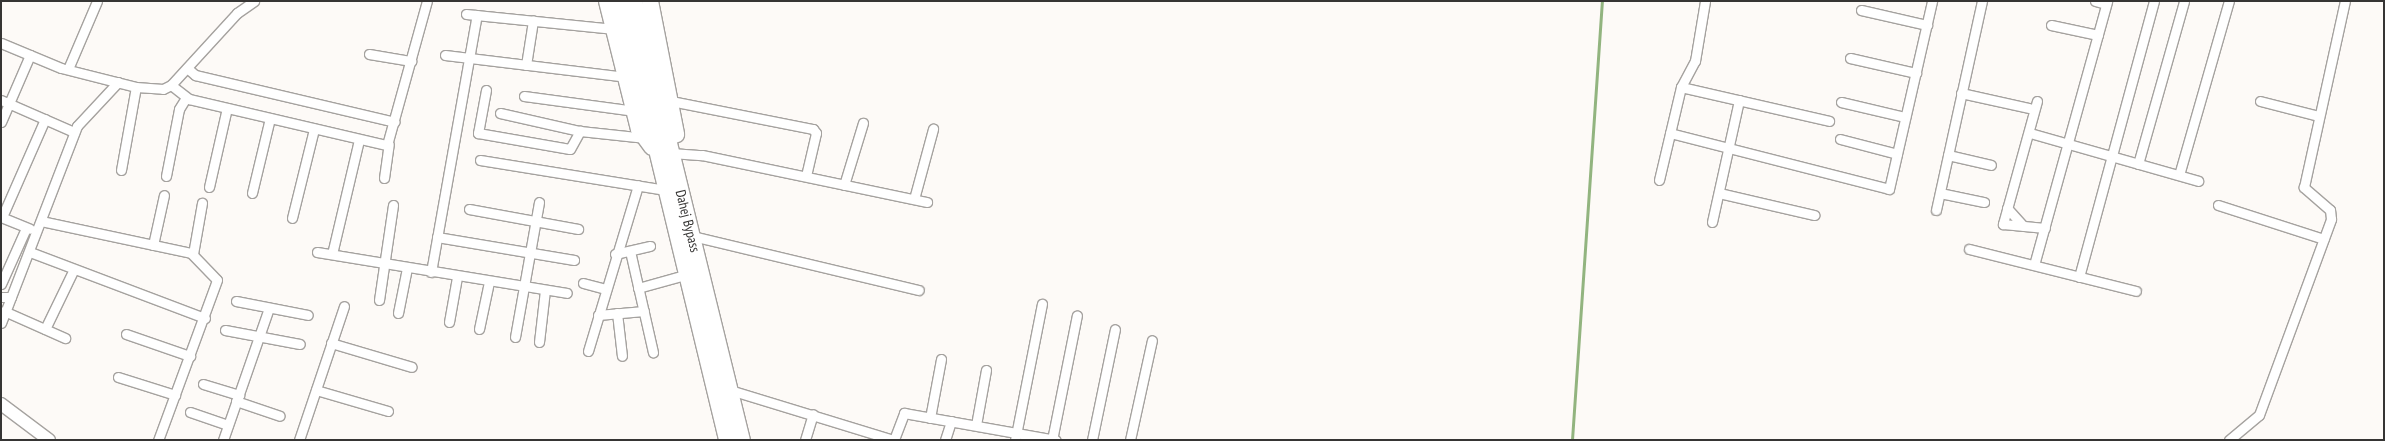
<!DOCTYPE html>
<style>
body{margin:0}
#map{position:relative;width:2385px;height:441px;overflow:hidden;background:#fdfaf7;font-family:"PT Sans Narrow",sans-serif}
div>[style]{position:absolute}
.stream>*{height:2.5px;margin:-1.25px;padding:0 1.25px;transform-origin:1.25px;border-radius:1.25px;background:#92b47f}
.roads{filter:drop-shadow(1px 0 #a5a29f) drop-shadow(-1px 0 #a5a29f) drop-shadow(0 1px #a5a29f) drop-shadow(0 -1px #a5a29f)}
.street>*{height:9px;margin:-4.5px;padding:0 4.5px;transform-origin:4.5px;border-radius:4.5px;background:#fff}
.secondary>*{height:12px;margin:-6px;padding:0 6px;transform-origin:6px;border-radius:6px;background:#fff}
.highway>*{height:16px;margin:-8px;padding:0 8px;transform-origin:8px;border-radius:8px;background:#fff}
span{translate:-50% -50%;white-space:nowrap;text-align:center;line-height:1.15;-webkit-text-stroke:4.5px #fff;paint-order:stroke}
.street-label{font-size:14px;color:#363534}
.frame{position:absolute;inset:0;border:2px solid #363534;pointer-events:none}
</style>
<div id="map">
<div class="stream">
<i style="left:1572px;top:440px;width:440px;rotate:-86.1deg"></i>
</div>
<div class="roads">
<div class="street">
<i style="left:2095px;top:1px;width:11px;rotate:15deg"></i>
<i style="left:1861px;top:10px;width:68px;rotate:12.8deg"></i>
<i style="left:466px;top:14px;width:149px;rotate:5.8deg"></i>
<i style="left:2051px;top:25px;width:48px;rotate:12deg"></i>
<i style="left:1px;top:43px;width:65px;rotate:22.6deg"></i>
<i style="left:61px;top:68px;width:77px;rotate:14.2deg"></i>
<i style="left:136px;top:87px;width:27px;rotate:4deg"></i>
<i style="left:163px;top:89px;width:9px;rotate:-27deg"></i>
<i style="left:171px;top:85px;width:98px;rotate:-47.5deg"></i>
<i style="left:237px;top:13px;width:21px;rotate:-35deg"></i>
<i style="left:369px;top:54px;width:43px;rotate:9.5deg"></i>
<i style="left:445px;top:55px;width:182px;rotate:6.9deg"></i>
<i style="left:1850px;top:58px;width:68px;rotate:12.8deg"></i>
<i style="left:526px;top:65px;width:45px;rotate:-81deg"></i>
<i style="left:187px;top:68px;width:11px;rotate:41deg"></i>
<i style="left:195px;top:75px;width:205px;rotate:13.2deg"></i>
<i style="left:68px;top:69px;width:74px;rotate:-66.9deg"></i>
<i style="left:171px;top:85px;width:23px;rotate:38deg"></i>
<i style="left:189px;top:99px;width:203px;rotate:13.1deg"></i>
<i style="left:387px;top:145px;width:149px;rotate:-74.5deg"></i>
<i style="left:1681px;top:87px;width:152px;rotate:12.9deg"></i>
<i style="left:486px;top:90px;width:44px;rotate:100.5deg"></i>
<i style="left:478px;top:133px;width:93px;rotate:9.9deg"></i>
<i style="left:570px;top:149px;width:21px;rotate:-61deg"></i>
<i style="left:580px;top:131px;width:66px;rotate:6.1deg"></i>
<i style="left:1961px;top:93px;width:70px;rotate:12.4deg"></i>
<i style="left:524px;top:96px;width:112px;rotate:7.7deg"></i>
<i style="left:1px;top:100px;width:80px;rotate:23.7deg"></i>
<i style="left:671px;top:101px;width:145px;rotate:11.2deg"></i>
<i style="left:813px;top:129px;width:5px;rotate:53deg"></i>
<i style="left:816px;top:133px;width:44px;rotate:103.1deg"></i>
<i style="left:2037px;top:101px;width:128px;rotate:105.5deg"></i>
<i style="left:2003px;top:224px;width:42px;rotate:5.4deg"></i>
<i style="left:2260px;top:101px;width:61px;rotate:14.3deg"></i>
<i style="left:1841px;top:102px;width:66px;rotate:13.2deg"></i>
<i style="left:500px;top:113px;width:82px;rotate:12.7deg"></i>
<i style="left:1px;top:122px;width:73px;rotate:-66.6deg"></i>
<i style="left:1670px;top:133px;width:226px;rotate:14.3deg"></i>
<i style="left:1889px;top:189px;width:193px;rotate:-77.1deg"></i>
<i style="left:2030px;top:133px;width:175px;rotate:15.9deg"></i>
<i style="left:1840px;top:139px;width:59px;rotate:14.7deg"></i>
<i style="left:671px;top:153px;width:31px;rotate:4deg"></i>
<i style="left:702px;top:155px;width:230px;rotate:11.8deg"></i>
<i style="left:1948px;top:155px;width:44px;rotate:13.1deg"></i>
<i style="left:480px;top:160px;width:188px;rotate:9.2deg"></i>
<i style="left:2138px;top:164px;width:169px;rotate:-74.2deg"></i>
<i style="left:121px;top:170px;width:84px;rotate:-79.8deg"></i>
<i style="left:2179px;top:175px;width:181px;rotate:-74deg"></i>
<i style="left:166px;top:176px;width:68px;rotate:-79deg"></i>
<i style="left:179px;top:109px;width:13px;rotate:-58deg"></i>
<i style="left:384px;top:178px;width:34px;rotate:-82deg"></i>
<i style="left:1659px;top:180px;width:96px;rotate:-76.7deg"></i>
<i style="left:1681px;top:87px;width:30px;rotate:-62deg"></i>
<i style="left:1695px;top:61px;width:61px;rotate:-80.5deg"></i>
<i style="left:844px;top:185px;width:65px;rotate:-73deg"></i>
<i style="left:209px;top:187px;width:81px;rotate:-77.2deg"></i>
<i style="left:252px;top:193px;width:77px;rotate:-76.5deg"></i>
<i style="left:1719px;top:193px;width:98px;rotate:13deg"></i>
<i style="left:1940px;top:193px;width:45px;rotate:11.6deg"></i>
<i style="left:914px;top:199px;width:73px;rotate:-74.8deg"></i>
<i style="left:2218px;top:205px;width:111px;rotate:17.8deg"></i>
<i style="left:2007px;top:208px;width:24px;rotate:48deg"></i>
<i style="left:469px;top:209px;width:111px;rotate:10.4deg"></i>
<i style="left:1936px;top:210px;width:214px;rotate:-77.6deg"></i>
<i style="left:1px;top:217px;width:31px;rotate:22deg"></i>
<i style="left:2px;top:217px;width:107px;rotate:-66.3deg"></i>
<i style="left:292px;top:218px;width:92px;rotate:-76.1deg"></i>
<i style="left:41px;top:221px;width:153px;rotate:12deg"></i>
<i style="left:191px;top:253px;width:37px;rotate:46deg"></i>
<i style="left:217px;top:280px;width:171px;rotate:110.2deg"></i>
<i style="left:1712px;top:222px;width:125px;rotate:-77.5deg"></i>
<i style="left:692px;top:236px;width:233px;rotate:13.4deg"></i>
<i style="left:437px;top:237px;width:139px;rotate:9.5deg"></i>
<i style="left:153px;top:245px;width:51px;rotate:-77.6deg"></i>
<i style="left:1969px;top:249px;width:172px;rotate:14.1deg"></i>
<i style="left:630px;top:251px;width:104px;rotate:77.2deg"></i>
<i style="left:30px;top:252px;width:187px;rotate:20.7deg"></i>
<i style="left:317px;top:252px;width:253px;rotate:9.3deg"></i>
<i style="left:193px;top:254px;width:52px;rotate:-80deg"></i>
<i style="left:332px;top:254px;width:117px;rotate:-76.7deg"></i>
<i style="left:615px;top:254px;width:36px;rotate:-13deg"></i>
<i style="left:2034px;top:265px;width:274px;rotate:-74.5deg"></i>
<i style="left:431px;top:272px;width:261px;rotate:-79.9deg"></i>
<i style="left:2079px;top:277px;width:286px;rotate:-74.8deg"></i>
<i style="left:583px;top:283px;width:23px;rotate:15deg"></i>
<i style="left:1px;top:284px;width:61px;rotate:-65.9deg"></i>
<i style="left:638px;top:288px;width:49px;rotate:-15.5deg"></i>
<i style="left:1px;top:297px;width:10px"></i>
<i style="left:379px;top:300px;width:96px;rotate:-81.6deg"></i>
<i style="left:236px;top:301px;width:73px;rotate:11deg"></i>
<i style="left:4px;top:311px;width:67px;rotate:23.9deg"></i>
<i style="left:398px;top:313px;width:46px;rotate:-78.7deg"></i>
<i style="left:617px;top:313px;width:43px;rotate:83.4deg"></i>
<i style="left:598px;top:315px;width:46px;rotate:-5deg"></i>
<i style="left:449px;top:322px;width:46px;rotate:-79.9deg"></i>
<i style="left:1px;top:323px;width:211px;rotate:-68.9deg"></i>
<i style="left:77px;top:126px;width:60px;rotate:-47deg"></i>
<i style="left:45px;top:329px;width:64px;rotate:-64.2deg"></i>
<i style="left:479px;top:329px;width:48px;rotate:-78deg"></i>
<i style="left:225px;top:330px;width:76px;rotate:10.6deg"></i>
<i style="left:126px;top:334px;width:68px;rotate:19deg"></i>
<i style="left:515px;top:337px;width:137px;rotate:-79.9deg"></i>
<i style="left:539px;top:342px;width:52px;rotate:-83.4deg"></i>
<i style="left:331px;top:343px;width:84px;rotate:16.5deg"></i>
<i style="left:588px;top:351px;width:173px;rotate:-73.2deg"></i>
<i style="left:118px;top:377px;width:60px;rotate:17.5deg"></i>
<i style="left:203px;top:384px;width:38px;rotate:17deg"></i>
<i style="left:316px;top:390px;width:75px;rotate:16.3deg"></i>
<i style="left:730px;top:390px;width:171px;rotate:17deg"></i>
<i style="left:236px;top:401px;width:46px;rotate:18.8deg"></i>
<i style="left:190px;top:412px;width:40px;rotate:18.9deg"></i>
<i style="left:930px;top:418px;width:60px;rotate:-79.4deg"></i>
<i style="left:976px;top:425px;width:56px;rotate:-79.7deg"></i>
<i style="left:895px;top:437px;width:26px;rotate:-69deg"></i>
<i style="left:904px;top:413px;width:154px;rotate:10.1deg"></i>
<i style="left:223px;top:440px;width:140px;rotate:-70.8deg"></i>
<i style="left:299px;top:440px;width:141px;rotate:-71.4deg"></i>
<i style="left:805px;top:440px;width:27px;rotate:-73deg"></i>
<i style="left:945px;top:440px;width:20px;rotate:-72deg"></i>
<i style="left:1015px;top:440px;width:139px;rotate:-78.8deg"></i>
<i style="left:1052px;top:440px;width:127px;rotate:-78.7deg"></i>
<i style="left:1092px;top:440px;width:113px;rotate:-78.3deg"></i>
<i style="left:1130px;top:440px;width:102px;rotate:-77.6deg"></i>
<i style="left:2229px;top:440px;width:39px;rotate:-40deg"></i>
<i style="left:2259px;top:415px;width:209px;rotate:-69.8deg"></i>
<i style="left:2331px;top:219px;width:9px;rotate:-96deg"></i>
<i style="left:2330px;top:210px;width:35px;rotate:-139deg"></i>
<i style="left:2304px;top:187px;width:190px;rotate:-77.6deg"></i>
</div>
<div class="secondary">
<i style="left:1px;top:404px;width:60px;rotate:36.9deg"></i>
</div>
<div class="highway">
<i style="left:607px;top:1px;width:132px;rotate:76deg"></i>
<i style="left:639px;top:129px;width:22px;rotate:54deg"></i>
<i style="left:621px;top:1px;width:452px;rotate:76.4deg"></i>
<i style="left:634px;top:1px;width:452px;rotate:76.2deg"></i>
<i style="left:650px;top:1px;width:136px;rotate:78.9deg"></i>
</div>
</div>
<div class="street-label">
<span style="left:688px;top:221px;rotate:76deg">Dahej Bypass</span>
</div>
<div class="frame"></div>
</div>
